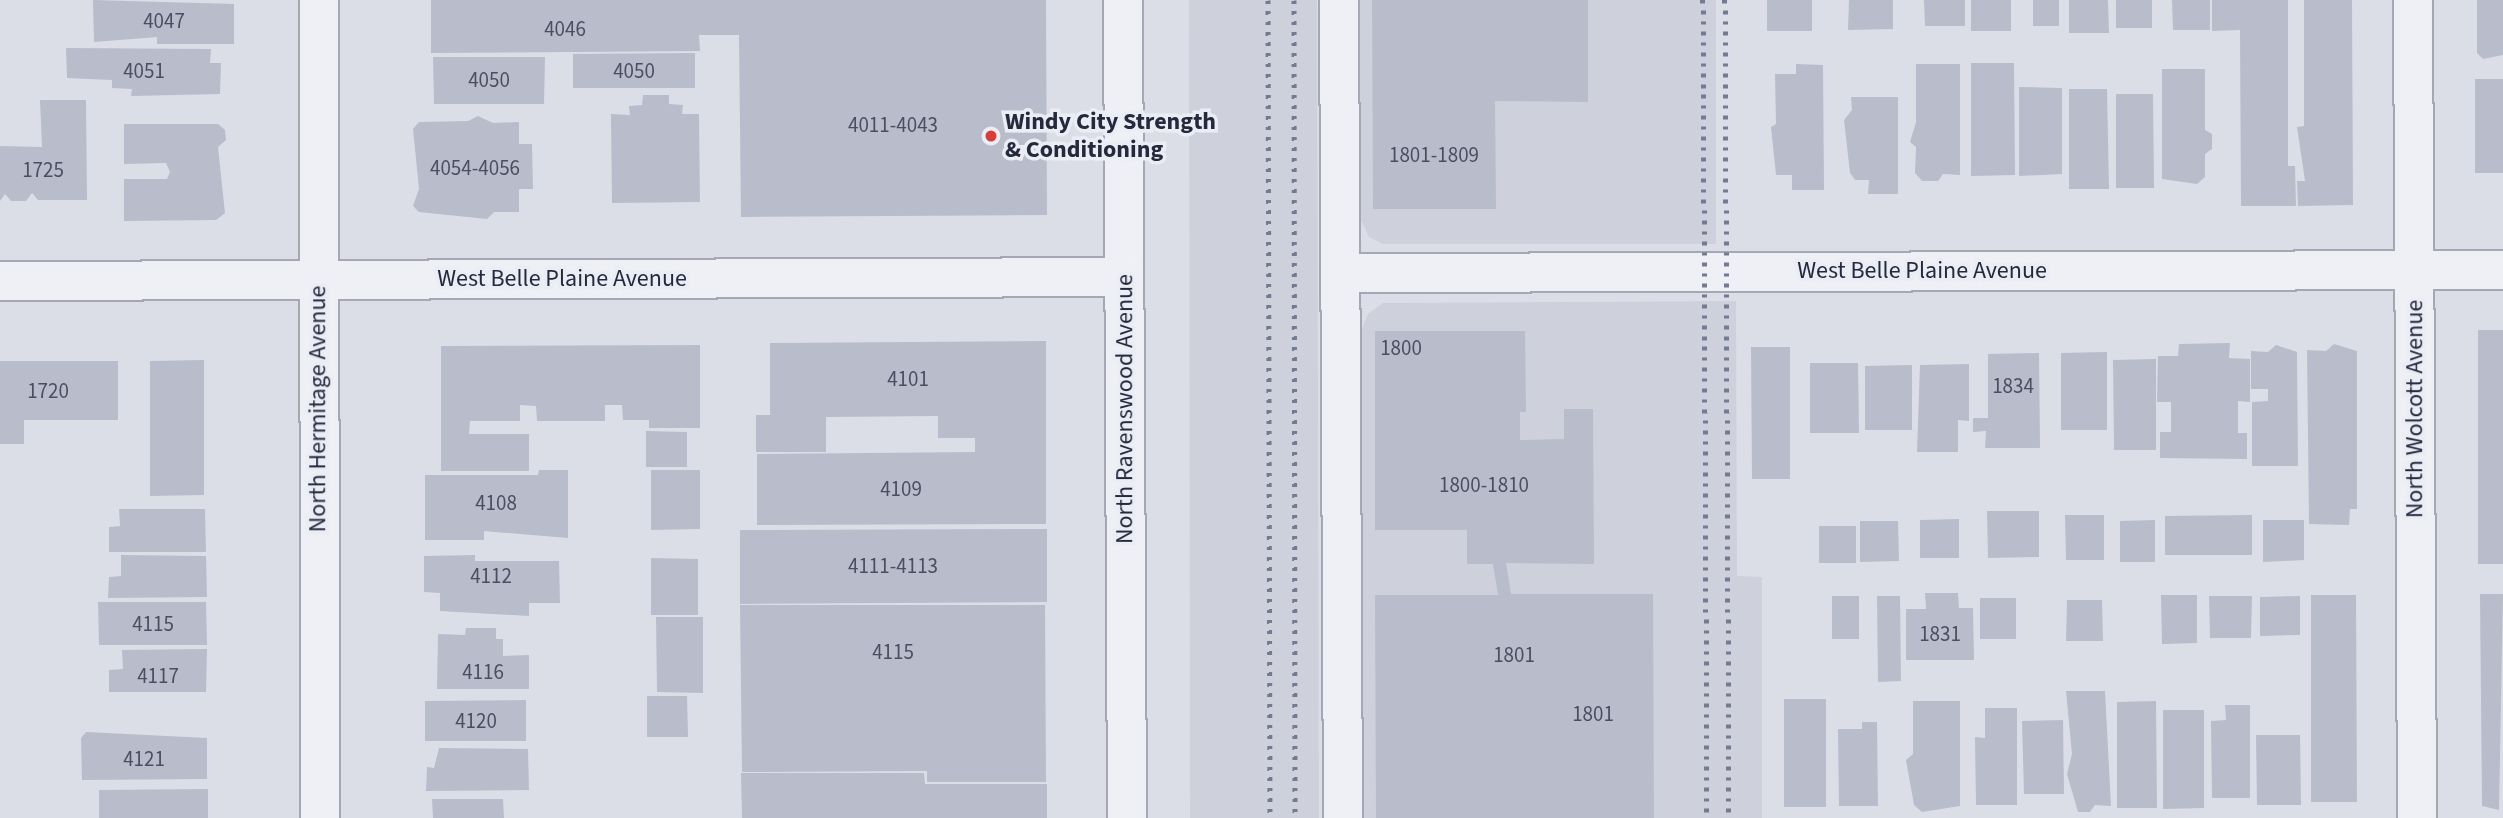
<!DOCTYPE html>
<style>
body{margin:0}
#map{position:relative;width:2503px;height:818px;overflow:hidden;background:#dcdee7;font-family:"Source Sans 3",sans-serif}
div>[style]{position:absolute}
.built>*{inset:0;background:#ced0dc}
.building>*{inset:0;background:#b9bcca}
.roads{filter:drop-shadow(2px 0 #a5a8b4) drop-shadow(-2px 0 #a5a8b4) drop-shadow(0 2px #a5a8b4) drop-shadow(0 -2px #a5a8b4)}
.minor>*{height:38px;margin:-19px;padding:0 19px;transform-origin:19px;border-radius:19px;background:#eff0f5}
.rail>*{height:5px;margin-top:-2.5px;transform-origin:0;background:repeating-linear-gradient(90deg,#747a92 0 3.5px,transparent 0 10.5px)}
.dots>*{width:19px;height:19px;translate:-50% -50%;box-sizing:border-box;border:4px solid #ebedf5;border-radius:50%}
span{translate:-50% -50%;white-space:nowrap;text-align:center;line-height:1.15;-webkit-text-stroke:7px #ebedf5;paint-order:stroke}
.number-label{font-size:21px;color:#4a4e61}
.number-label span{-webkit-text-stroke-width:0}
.poi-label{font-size:24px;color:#25293e;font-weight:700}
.left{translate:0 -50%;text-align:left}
.street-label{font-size:24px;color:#25293e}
</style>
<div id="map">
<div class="built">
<i style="clip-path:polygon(1189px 0,1317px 0,1319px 818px,1190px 818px)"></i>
<i style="clip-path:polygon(1359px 0,1716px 0,1716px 244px,1383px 244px,1369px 237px,1360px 218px)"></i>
<i style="clip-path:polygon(1736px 301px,1737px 576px,1762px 577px,1762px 818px,1363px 818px,1361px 331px,1368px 314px,1383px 303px)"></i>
</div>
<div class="building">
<i style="clip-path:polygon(93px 0,234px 4px,234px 44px,157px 44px,157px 37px,94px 42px)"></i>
<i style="clip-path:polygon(431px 0,1046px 0,1047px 215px,741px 217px,739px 35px,699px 35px,700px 51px,431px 53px)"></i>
<i style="clip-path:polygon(1372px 0,1588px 0,1588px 102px,1495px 101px,1496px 209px,1373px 209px)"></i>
<i style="clip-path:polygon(1767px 0,1812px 0,1812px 31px,1767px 31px)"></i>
<i style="clip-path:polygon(1849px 0,1893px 0,1893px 29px,1848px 30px)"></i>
<i style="clip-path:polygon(1924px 0,1965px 0,1965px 26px,1925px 26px)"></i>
<i style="clip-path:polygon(1971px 0,2011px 0,2011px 31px,1971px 31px)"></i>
<i style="clip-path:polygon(2033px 0,2059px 0,2059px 26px,2033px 26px)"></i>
<i style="clip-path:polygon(2069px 0,2108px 0,2109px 33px,2069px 33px)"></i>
<i style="clip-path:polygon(2116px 0,2152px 0,2152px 28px,2116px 28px)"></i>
<i style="clip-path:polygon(2172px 0,2210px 0,2210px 30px,2173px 30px)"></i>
<i style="clip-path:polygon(2212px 0,2288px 0,2288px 166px,2295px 166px,2296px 206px,2241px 206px,2240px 30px,2212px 31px)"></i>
<i style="clip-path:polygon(2304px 0,2352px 0,2353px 205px,2298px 206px,2297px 181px,2305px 181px,2297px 127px,2304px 126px)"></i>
<i style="clip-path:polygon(2477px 0,2503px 0,2503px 55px,2483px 59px,2477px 53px)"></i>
<i style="clip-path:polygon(66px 48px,211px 49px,210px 63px,221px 63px,220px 94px,131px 96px,132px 89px,112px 88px,112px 80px,67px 78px)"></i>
<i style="clip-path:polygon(695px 53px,695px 88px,573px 88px,573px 54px)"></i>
<i style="clip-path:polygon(433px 57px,545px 57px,544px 104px,434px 104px)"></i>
<i style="clip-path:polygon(1971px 63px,2014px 63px,2015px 175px,1971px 176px)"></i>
<i style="clip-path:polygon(1796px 64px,1823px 65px,1824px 190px,1792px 190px,1792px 175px,1776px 175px,1771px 127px,1776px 124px,1775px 74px,1796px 74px)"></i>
<i style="clip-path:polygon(1916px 64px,1960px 64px,1960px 175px,1943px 174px,1938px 181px,1922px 181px,1915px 173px,1916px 147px,1910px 142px,1916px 122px)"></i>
<i style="clip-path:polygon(2162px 69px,2205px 69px,2205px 130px,2212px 134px,2212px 149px,2205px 154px,2205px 177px,2197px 184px,2162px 179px)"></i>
<i style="clip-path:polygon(2475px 79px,2503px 79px,2503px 173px,2475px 173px)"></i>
<i style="clip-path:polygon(2019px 87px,2062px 88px,2062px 174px,2019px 176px)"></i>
<i style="clip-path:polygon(2069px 89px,2107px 89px,2109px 189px,2069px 189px)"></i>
<i style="clip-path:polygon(2116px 94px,2153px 94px,2154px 188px,2116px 188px)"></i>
<i style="clip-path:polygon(643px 95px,669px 95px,669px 104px,683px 105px,682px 114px,699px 114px,700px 202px,612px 203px,611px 114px,630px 115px,629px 106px,642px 105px)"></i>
<i style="clip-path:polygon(1851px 97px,1898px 97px,1898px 194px,1868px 194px,1869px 180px,1855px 180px,1850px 173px,1844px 120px,1852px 110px)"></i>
<i style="clip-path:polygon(40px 100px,86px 100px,87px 200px,38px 200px,32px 193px,26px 201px,11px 201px,5px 194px,0 201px,0 146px,42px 147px)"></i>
<i style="clip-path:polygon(478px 116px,493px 123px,519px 122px,519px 144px,532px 144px,533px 189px,519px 189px,519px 212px,494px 212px,487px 219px,419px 212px,413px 206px,419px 189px,413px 129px,419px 122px,468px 121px)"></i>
<i style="clip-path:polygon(124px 124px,218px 124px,225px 130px,226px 140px,218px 147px,225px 213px,216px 220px,124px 221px,124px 179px,167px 179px,170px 172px,166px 163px,124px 164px)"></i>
<i style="clip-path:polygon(2478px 330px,2503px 330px,2503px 564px,2478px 564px)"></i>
<i style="clip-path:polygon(1375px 331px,1525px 331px,1526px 412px,1520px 412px,1520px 440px,1564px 439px,1564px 409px,1593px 409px,1594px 564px,1506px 563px,1511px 594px,1653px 594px,1654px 818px,1376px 818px,1375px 595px,1498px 595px,1493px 564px,1467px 564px,1467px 530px,1375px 530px)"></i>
<i style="clip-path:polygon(1046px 341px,1046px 524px,757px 525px,757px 454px,975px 452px,975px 438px,938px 438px,938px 416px,826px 417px,826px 452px,756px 452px,756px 415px,770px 415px,770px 343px)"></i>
<i style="clip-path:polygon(2230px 343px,2229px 358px,2250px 359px,2250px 402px,2238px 401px,2238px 433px,2247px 433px,2247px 459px,2160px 458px,2160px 432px,2171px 432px,2171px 402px,2157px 402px,2158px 356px,2178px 356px,2179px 344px)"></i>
<i style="clip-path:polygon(2334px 344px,2357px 351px,2357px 509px,2350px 509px,2349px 525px,2309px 524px,2307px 350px,2326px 351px)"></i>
<i style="clip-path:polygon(700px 345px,700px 428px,649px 428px,649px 420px,623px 420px,622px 405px,605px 405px,605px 421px,537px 421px,536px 406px,520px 405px,520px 421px,470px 421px,469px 434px,529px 434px,529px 471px,441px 471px,441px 346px)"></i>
<i style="clip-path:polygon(2276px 345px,2297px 352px,2298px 466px,2252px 466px,2252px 402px,2268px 401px,2268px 389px,2251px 389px,2251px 351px,2268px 352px)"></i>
<i style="clip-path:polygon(1751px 347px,1790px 347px,1790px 479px,1752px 479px)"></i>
<i style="clip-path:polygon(2107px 352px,2107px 430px,2061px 430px,2061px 353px)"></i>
<i style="clip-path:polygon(2039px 353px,2040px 448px,1985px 448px,1986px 431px,1973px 432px,1973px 418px,1988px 418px,1988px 354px)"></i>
<i style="clip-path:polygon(2156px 359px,2156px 450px,2114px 450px,2113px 360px)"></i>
<i style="clip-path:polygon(204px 360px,204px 495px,150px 496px,150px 361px)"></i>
<i style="clip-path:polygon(0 361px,118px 361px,118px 420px,24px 420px,24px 444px,0 444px)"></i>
<i style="clip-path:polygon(1810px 363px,1858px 363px,1859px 433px,1810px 433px)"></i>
<i style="clip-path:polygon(1969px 364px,1969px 421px,1958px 420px,1958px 452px,1917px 452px,1920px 365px)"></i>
<i style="clip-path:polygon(1912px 365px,1912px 430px,1865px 430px,1865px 366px)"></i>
<i style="clip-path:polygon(646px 431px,687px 432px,687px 467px,646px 467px)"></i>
<i style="clip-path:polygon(539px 470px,568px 470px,568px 538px,484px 531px,484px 540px,425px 540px,425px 475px,538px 475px)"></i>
<i style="clip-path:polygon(651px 470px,700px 470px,700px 529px,651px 530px)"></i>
<i style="clip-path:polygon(119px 509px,205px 509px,206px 552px,109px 552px,109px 527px,120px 526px)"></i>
<i style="clip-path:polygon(1987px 511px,2039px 511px,2039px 557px,1988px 558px)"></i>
<i style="clip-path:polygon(2065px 515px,2104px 515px,2104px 560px,2066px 560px)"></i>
<i style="clip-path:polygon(2252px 515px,2252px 555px,2165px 555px,2165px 516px)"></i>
<i style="clip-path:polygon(1959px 519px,1959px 558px,1920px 558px,1920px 520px)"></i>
<i style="clip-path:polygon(2155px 520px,2155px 562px,2120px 562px,2120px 521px)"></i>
<i style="clip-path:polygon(2263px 520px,2304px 520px,2304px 560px,2263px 562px)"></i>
<i style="clip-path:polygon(1860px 521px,1898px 521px,1899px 561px,1860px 562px)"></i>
<i style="clip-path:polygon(1819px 526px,1856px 526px,1856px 563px,1819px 563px)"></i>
<i style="clip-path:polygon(1047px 529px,1047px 602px,740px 604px,740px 530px)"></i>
<i style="clip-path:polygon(121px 555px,206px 556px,207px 597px,108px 598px,109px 577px,121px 576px)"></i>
<i style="clip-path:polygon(475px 555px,475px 561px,559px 561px,560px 603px,529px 603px,529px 616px,440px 611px,440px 593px,424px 592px,424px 556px)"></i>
<i style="clip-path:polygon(651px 558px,698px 559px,698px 615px,651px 615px)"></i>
<i style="clip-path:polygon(1925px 593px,1958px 593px,1959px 608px,1973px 608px,1974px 660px,1906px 660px,1906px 609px,1926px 609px)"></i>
<i style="clip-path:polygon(2480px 594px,2503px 594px,2499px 810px,2482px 806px)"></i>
<i style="clip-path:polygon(2161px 595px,2197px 595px,2197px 643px,2162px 644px)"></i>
<i style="clip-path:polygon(2311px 595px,2356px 595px,2357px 802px,2311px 802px)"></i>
<i style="clip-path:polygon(1832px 596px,1859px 596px,1859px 639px,1832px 639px)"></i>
<i style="clip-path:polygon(1877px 596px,1900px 596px,1901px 681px,1878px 682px)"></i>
<i style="clip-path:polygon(2209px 596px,2252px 596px,2251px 638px,2210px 638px)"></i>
<i style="clip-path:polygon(2300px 596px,2300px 635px,2260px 636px,2260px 597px)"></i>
<i style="clip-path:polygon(1980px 598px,2016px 598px,2016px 639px,1980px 639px)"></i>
<i style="clip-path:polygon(2067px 600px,2102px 600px,2103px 641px,2066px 641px)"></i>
<i style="clip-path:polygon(98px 602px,206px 602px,207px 645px,99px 645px)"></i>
<i style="clip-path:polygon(740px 605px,1045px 605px,1046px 782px,927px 782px,927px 771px,742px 772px)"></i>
<i style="clip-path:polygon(656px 617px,703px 617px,703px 693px,657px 692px)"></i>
<i style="clip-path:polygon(466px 628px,496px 628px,496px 639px,503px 639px,503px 656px,529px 655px,529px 689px,437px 689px,438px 634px,465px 635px)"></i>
<i style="clip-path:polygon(207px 649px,206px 692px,109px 692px,109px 670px,123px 669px,122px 650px)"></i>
<i style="clip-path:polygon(2066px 691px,2105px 691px,2111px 806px,2095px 805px,2090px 812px,2078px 812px,2067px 774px,2072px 754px)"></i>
<i style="clip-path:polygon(647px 696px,687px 696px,688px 737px,647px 737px)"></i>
<i style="clip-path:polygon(1784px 699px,1826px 699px,1826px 807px,1784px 807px)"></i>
<i style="clip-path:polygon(526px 700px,526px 741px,425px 741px,425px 701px)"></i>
<i style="clip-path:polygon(1913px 701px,1960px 701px,1960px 806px,1922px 812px,1914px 805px,1906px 760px,1913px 754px)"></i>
<i style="clip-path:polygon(2156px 701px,2157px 808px,2117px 808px,2117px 702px)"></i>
<i style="clip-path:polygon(2225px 705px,2250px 705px,2250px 798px,2212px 798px,2211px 721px,2226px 720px)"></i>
<i style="clip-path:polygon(1985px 708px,2017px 708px,2017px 805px,1976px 805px,1975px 737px,1985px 738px)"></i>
<i style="clip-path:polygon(2163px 710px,2204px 710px,2204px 808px,2163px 809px)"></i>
<i style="clip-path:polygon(2063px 720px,2064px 794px,2024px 794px,2022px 721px)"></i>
<i style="clip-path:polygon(1862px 722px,1877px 722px,1878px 806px,1839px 806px,1838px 729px,1862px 729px)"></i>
<i style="clip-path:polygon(86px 732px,207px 738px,207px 779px,82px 780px,81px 738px)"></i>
<i style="clip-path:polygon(2300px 735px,2301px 805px,2257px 805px,2256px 735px)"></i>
<i style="clip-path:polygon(439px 748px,528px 749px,529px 790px,426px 791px,427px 767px,434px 768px)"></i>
<i style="clip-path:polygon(741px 773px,924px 773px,925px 784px,1047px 784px,1047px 818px,742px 818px)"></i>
<i style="clip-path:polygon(208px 789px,208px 818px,99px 818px,99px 790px)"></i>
<i style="clip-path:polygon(432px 799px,503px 799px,504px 818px,433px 818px)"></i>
</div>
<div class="roads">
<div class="minor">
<i style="left:319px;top:0;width:818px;rotate:89.93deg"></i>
<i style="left:1123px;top:0;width:818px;rotate:89.72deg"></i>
<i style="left:1339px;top:0;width:818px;rotate:89.72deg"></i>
<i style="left:2413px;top:0;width:818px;rotate:89.72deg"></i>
<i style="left:1341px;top:273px;width:1162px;rotate:-0.15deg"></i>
<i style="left:0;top:281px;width:1124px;rotate:-0.2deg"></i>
</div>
</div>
<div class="rail">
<i style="left:1268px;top:0;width:818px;rotate:89.86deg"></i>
<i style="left:1294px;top:0;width:818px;rotate:89.93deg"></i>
<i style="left:1703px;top:0;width:818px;rotate:89.72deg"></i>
<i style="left:1725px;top:0;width:818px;rotate:89.72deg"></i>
</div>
<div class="dots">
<i style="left:991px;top:136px;background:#d63e37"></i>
</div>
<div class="number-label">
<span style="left:164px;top:21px">4047</span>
<span style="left:565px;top:29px">4046</span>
<span style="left:144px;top:71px">4051</span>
<span style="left:634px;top:71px">4050</span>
<span style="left:489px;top:80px">4050</span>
<span style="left:893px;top:125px">4011-4043</span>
<span style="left:1434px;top:155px">1801-1809</span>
<span style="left:475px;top:168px">4054-4056</span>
<span style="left:43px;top:170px">1725</span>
<span style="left:1401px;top:348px">1800</span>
<span style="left:908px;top:379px">4101</span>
<span style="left:2013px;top:386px">1834</span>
<span style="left:48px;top:391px">1720</span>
<span style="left:1484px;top:485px">1800-1810</span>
<span style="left:901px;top:489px">4109</span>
<span style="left:496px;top:503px">4108</span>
<span style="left:893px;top:566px">4111-4113</span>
<span style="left:491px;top:576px">4112</span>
<span style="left:153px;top:624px">4115</span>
<span style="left:1940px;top:634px">1831</span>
<span style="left:893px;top:652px">4115</span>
<span style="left:1514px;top:655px">1801</span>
<span style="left:483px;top:672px">4116</span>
<span style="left:158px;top:676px">4117</span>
<span style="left:1593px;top:714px">1801</span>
<span style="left:476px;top:721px">4120</span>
<span style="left:144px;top:759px">4121</span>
</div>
<div class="poi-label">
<span class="left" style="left:1005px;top:136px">Windy City Strength<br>&amp; Conditioning</span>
</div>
<div class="street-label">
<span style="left:1922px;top:271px">West Belle Plaine Avenue</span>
<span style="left:562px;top:279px">West Belle Plaine Avenue</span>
<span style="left:318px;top:409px;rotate:-90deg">North Hermitage Avenue</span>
<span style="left:1125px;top:409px;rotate:-90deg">North Ravenswood Avenue</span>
<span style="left:2415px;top:409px;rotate:-90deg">North Wolcott Avenue</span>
</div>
</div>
